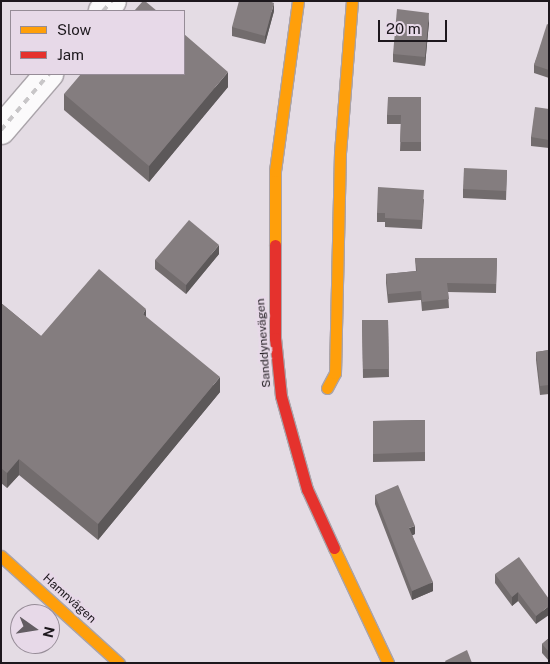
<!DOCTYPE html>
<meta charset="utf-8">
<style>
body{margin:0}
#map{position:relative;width:550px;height:664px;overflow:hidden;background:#e4dce4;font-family:"Public Sans",sans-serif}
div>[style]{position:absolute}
.roads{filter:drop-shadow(1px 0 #a9a3a9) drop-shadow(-1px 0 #a9a3a9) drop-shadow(0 1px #a9a3a9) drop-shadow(0 -1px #a9a3a9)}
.street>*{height:28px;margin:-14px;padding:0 14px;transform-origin:14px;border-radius:14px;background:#fbfafb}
.slow>*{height:11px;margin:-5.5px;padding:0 5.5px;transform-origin:5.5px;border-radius:5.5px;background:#ff9f0a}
.jam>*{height:11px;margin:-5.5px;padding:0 5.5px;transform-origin:5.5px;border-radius:5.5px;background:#e5322d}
.rail>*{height:4px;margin-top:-2px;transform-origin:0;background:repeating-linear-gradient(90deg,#c8c6c8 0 6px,transparent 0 12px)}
.wall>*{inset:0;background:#726c6d}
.shaded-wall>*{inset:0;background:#5c5859}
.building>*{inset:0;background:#847d7f}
span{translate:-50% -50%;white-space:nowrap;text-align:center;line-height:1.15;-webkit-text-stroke:5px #e7d9e8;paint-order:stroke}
.street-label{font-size:12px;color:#1d181d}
.frame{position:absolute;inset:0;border:2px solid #1d181d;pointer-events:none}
.legend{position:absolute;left:10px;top:10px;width:175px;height:65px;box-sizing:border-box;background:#e7d9e8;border:1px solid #968c97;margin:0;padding:6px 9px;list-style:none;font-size:15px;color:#1d181d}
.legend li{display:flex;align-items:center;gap:10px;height:25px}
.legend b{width:25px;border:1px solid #968c97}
.north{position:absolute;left:10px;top:604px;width:50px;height:50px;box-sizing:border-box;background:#e7d9e8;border:1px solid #968c97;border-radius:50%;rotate:103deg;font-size:14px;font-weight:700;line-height:20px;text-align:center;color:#1d181d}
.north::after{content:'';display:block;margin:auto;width:18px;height:22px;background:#635d63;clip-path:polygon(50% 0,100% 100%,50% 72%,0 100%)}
.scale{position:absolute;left:378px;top:20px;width:69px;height:22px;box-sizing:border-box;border:2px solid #1d181d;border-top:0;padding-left:6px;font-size:15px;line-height:18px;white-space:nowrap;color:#1d181d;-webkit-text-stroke:4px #e7d9e8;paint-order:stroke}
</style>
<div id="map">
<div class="roads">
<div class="street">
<i style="left:103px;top:11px;width:13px;rotate:-48deg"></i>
<i style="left:1px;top:130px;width:74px;rotate:-49.4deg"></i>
</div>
<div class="slow">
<i style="left:275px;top:245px;width:74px;rotate:-90deg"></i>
<i style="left:275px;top:171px;width:172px;rotate:-82.3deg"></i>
<i style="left:327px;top:388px;width:17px;rotate:-62deg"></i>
<i style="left:335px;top:373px;width:220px;rotate:-88.7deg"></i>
<i style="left:340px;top:153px;width:152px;rotate:-85.5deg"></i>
<i style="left:334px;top:548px;width:127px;rotate:64.8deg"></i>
<i style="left:1px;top:556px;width:159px;rotate:42.2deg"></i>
</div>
<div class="jam">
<i style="left:275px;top:245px;width:93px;rotate:90deg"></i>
<i style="left:275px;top:338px;width:58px;rotate:84.1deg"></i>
<i style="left:281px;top:396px;width:97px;rotate:74.4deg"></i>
<i style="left:307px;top:489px;width:65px;rotate:65.4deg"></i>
</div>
</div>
<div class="rail">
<i style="left:103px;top:11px;width:13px;rotate:-48deg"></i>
<i style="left:1px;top:130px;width:74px;rotate:-49.4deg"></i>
</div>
<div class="wall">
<i style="clip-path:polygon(274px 11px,265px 44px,232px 36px,232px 27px)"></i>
<i style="clip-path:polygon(429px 22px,425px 66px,393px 62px,393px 54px)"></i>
<i style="clip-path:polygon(549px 25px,549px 78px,534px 73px,534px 65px)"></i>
<i style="clip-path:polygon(228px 87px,149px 182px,64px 110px,64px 94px)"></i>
<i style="clip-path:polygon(421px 97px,421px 151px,400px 151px,401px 124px,387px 124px,387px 115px)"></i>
<i style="clip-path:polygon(549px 109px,549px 148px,531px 146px,531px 137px)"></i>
<i style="clip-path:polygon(507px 170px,506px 200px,463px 198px,463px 189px)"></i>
<i style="clip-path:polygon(424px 199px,422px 229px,385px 227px,385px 222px,377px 222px,377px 213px)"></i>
<i style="clip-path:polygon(219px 254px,186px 294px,155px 269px,155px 260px)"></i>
<i style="clip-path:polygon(415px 258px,497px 258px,496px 293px,448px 292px,449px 308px,422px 311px,421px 300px,388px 303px,386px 283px,386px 274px,416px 271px)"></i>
<i style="clip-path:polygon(1px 303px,41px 336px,146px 317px,220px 392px,98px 540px,19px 475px,7px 488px,1px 483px)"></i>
<i style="clip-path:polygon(362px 320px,388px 320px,389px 377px,363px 378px)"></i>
<i style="clip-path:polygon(549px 350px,549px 394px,540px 395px,536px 360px,536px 352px)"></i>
<i style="clip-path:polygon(425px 420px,425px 461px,373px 462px,373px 421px)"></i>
<i style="clip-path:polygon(375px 495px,415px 534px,412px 535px,433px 591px,412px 600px,375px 504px)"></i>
<i style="clip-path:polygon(495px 574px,549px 599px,536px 624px,518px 601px,512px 606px,495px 583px)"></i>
<i style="clip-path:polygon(549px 638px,549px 661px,542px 653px,542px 644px)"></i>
</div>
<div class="shaded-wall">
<i style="clip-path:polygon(274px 3px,274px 11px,265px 44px,265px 36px)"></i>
<i style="clip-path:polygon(429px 13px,429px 22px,425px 66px,425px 57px)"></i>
<i style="clip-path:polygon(228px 72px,228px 87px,149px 182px,149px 166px)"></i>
<i style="clip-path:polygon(219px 245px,219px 254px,186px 294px,186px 285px)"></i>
<i style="clip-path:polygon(146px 309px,146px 325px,143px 314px)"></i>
<i style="clip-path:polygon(220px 377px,220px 392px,98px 540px,98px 524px)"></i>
<i style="clip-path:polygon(19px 459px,19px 475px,7px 488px,7px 473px)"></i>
<i style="clip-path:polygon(415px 526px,415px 534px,409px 537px,409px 528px)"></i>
<i style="clip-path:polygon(433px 582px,433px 591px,412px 600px,412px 591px)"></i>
<i style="clip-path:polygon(518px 592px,518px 601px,512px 606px,512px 597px)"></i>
<i style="clip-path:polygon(549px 606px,549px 615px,536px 624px,536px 616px)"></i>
</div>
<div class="building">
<i style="clip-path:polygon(143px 1px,145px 1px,157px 11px,134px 11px)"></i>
<i style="clip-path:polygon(239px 1px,269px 1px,274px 3px,265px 36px,232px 27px)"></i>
<i style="clip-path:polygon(397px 9px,429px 13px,425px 57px,393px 54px)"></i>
<i style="clip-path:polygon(547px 24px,549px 25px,549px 70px,534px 65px)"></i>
<i style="clip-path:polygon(184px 34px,228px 72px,149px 166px,64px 94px,81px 74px,184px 74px)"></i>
<i style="clip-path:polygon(388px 97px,421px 97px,421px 142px,400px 142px,401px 115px,387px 115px)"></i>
<i style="clip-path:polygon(535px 107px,549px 109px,549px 140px,531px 137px)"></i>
<i style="clip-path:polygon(464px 168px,507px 170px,506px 191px,463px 189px)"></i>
<i style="clip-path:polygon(378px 187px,424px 190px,422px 220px,385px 218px,385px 213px,377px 213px)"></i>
<i style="clip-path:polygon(189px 220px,219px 245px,186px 285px,155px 260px)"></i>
<i style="clip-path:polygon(415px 258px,497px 258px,496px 284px,447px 283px,449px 299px,422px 302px,421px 291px,388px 294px,386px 274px,417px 271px)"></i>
<i style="clip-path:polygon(99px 269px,146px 309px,143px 314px,220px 377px,98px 524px,19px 459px,7px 473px,1px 468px,1px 303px,41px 336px)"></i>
<i style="clip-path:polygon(362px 320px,388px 320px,389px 369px,363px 369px)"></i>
<i style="clip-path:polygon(549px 350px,549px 385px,540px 386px,536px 352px)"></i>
<i style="clip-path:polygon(425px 420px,425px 452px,373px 454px,373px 421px)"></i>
<i style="clip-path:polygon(398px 485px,415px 526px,409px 528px,433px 582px,412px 591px,375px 495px)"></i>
<i style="clip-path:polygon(519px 557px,549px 599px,549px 606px,536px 616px,518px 592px,512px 597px,495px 574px)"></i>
<i style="clip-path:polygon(549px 638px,549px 652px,542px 644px)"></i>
<i style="clip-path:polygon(467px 650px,472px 663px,446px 663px,445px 661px)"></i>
</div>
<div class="street-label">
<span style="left:264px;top:343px;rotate:-94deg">Sanddynevägen</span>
<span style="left:69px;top:599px;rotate:42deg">Hamnvägen</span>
</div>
<div class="frame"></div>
<ul class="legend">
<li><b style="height:6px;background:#ff9f0a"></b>Slow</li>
<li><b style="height:6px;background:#e5322d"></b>Jam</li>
</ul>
<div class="north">N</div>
<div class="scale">20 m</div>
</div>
